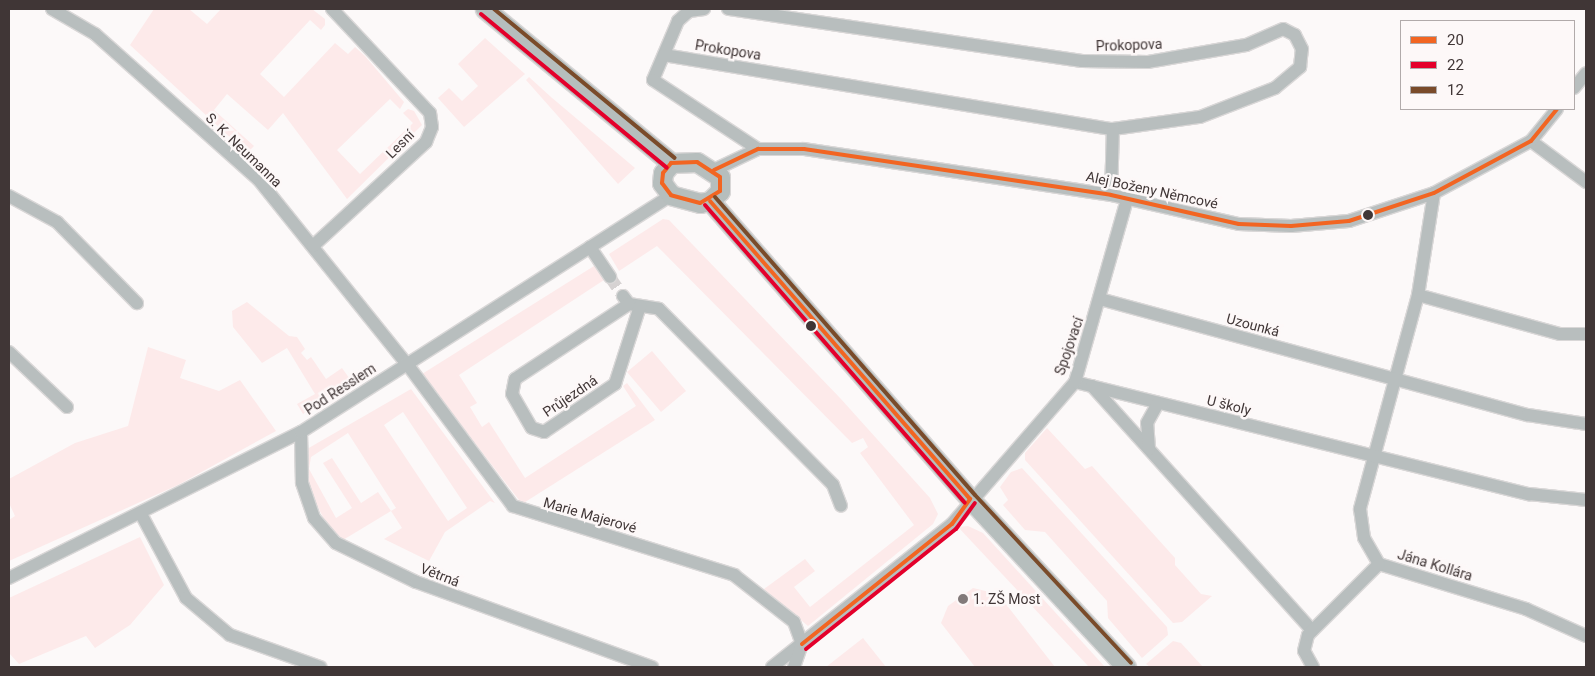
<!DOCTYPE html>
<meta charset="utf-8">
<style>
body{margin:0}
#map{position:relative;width:1595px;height:676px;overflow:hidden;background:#fcf9f9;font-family:Roboto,sans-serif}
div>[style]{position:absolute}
.green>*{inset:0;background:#fdeaea}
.street-tunnel>*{height:12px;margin-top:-6px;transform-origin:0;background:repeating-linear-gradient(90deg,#d6d2d2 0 12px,transparent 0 18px)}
.roads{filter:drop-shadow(1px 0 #d9d7d7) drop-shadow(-1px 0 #d9d7d7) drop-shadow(0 1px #d9d7d7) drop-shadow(0 -1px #d9d7d7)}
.street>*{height:12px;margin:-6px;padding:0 6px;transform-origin:6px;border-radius:6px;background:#b8bebe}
.secondary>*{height:19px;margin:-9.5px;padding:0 9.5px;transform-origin:9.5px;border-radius:9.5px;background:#b6bebd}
.bus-1>*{height:4px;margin:-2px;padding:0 2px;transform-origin:2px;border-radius:2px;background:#f26522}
.bus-2>*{height:4px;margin:-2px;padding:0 2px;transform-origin:2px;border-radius:2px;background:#e4002b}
.bus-3>*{height:4px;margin:-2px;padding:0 2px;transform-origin:2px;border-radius:2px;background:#7a4b2a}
.dots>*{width:14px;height:14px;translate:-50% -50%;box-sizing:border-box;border:2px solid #fdf8f8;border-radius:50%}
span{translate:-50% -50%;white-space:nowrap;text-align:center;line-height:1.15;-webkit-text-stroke:5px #fdf8f8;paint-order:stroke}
.street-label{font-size:14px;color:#403636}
.poi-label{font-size:14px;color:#403636}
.left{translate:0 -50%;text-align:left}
.frame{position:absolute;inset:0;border:10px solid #403636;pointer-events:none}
.legend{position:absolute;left:1400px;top:20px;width:175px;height:90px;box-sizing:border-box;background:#fdf8f8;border:1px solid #b1aaaa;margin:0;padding:6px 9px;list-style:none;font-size:15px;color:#403636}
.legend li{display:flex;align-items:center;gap:10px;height:25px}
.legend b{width:25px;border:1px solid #b1aaaa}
</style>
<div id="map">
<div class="green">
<i style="clip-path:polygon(154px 9px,189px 9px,207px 24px,221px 9px,312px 9px,325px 19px,325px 25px,321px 30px,310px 20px,260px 74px,284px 97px,335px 43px,348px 54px,355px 47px,365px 56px,404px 102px,400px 109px,390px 99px,337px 150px,360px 174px,413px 123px,403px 113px,408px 109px,414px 111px,422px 125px,347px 199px,283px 113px,268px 130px,227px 94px,214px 110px,254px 146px,247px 153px,130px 45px)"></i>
<i style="clip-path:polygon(485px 38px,525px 74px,464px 127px,438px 98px,449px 88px,462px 101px,478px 86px,458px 64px)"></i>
<i style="clip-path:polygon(529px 77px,551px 97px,635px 168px,618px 184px,526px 80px)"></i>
<i style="clip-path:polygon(663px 219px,669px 220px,841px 399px,930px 498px,938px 514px,933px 524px,808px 626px,764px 589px,805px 559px,815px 571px,794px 587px,810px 607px,914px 525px,860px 453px,868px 447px,863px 438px,852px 443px,657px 246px,619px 271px,609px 254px)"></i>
<i style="clip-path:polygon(594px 266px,604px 280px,459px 375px,477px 403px,470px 407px,482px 427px,489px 422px,525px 478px,636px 406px,623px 386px,627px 383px,655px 420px,522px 504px,422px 374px)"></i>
<i style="clip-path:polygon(247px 302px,289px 336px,297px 337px,305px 349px,301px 353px,307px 360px,311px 357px,326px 379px,342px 368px,352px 382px,303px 414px,297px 404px,315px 394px,287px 348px,262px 363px,233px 327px,232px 311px)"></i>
<i style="clip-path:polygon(148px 347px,186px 360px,180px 378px,219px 391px,240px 380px,276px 431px,178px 485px,9px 561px,9px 520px,15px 516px,9px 503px,9px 479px,75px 443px,128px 426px)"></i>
<i style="clip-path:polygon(652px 351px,686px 391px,661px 412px,627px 372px)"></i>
<i style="clip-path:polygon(evenodd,411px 389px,495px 503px,490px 501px,445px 532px,429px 561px,384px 539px,402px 528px,391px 511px,343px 540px,326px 523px,307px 486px,307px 449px,411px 389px,403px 412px,467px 508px,448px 521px,384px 425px,403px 412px,411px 389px,348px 433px,396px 508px,391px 511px,378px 492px,361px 503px,332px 458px,323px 463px,352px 508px,336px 518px,309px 469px,311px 457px,348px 433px)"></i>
<i style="clip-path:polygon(1047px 428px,1085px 469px,1092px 466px,1175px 558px,1175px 565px,1201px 594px,1212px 596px,1182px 622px,1173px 623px,1025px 460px,1025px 453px)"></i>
<i style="clip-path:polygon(1022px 468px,1167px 627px,1168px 635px,1142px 658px,1108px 618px,1107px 601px,1045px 532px,1025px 530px,1003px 505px,1008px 500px,1000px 487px,1011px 472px)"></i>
<i style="clip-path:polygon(968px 526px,983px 533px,1105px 667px,1089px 667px,958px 527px)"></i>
<i style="clip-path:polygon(140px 537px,164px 585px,130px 625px,95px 648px,86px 636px,19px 664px,9px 653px,9px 598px)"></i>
<i style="clip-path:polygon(973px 588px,998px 594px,1055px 667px,975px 667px,941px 623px,948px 606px)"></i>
<i style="clip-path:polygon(863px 638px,886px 667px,826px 667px)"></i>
<i style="clip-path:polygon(1173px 641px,1181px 643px,1203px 667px,1150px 667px,1146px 664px)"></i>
</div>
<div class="street-tunnel">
<i style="left:610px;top:277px;width:23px;rotate:56deg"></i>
</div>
<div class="roads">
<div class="street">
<i style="left:52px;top:9px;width:50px;rotate:30.2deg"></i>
<i style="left:95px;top:34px;width:218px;rotate:41.7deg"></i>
<i style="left:258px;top:179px;width:238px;rotate:51.2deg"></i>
<i style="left:407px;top:364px;width:177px;rotate:53.3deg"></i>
<i style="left:513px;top:506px;width:232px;rotate:17.3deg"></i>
<i style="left:734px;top:575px;width:76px;rotate:38.1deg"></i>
<i style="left:794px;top:622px;width:23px;rotate:70deg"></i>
<i style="left:704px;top:9px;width:15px;rotate:172deg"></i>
<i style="left:689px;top:11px;width:15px;rotate:138deg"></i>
<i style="left:678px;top:21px;width:64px;rotate:113deg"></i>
<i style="left:653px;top:80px;width:126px;rotate:33.3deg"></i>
<i style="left:664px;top:55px;width:455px;rotate:9.4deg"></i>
<i style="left:1113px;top:129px;width:88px;rotate:-7.9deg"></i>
<i style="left:1200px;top:117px;width:80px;rotate:-21.1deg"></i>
<i style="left:1275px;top:88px;width:33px;rotate:-40deg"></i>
<i style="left:1300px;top:67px;width:18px;rotate:-84deg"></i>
<i style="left:1302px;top:49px;width:16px;rotate:-117deg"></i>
<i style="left:1295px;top:35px;width:13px;rotate:-153deg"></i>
<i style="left:1283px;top:29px;width:40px;rotate:156.6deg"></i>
<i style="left:1246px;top:45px;width:99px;rotate:170.2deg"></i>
<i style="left:1148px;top:62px;width:66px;rotate:-179.1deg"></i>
<i style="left:1082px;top:61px;width:358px;rotate:-171.6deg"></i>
<i style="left:1574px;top:88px;width:19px;rotate:-51deg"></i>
<i style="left:1531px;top:141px;width:69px;rotate:36.7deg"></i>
<i style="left:714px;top:170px;width:49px;rotate:-25.5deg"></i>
<i style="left:758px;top:149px;width:46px"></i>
<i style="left:804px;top:149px;width:310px;rotate:8.5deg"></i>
<i style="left:1111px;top:195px;width:131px;rotate:12.8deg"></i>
<i style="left:1239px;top:224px;width:52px;rotate:2.2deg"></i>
<i style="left:1291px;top:226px;width:58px;rotate:-4.9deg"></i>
<i style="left:1349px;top:221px;width:89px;rotate:-18.2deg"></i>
<i style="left:1434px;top:193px;width:110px;rotate:-28.2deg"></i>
<i style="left:1531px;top:141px;width:41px;rotate:-50.9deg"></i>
<i style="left:1434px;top:193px;width:103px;rotate:98.9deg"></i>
<i style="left:1418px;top:295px;width:222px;rotate:105.2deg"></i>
<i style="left:1360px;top:509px;width:29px;rotate:82deg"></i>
<i style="left:1364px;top:538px;width:30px;rotate:60deg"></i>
<i style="left:1379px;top:564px;width:154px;rotate:17deg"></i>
<i style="left:1526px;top:609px;width:66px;rotate:24.2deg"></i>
<i style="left:1111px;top:195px;width:66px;rotate:-88.3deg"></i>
<i style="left:9px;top:196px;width:55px;rotate:28.4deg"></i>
<i style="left:57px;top:222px;width:114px;rotate:45.4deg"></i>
<i style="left:313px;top:246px;width:154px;rotate:-42.6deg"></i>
<i style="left:426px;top:142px;width:16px;rotate:-68deg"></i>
<i style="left:432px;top:127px;width:14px;rotate:-98deg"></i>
<i style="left:430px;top:113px;width:143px;rotate:-133.3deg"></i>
<i style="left:590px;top:247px;width:36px;rotate:56deg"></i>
<i style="left:1418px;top:295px;width:147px;rotate:15.4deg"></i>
<i style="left:1560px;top:334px;width:26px"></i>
<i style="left:623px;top:296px;width:10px;rotate:53deg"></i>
<i style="left:629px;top:304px;width:30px;rotate:9deg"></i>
<i style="left:659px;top:309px;width:247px;rotate:45.3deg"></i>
<i style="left:833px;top:485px;width:22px;rotate:69deg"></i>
<i style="left:1100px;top:299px;width:443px;rotate:15.2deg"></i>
<i style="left:1528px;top:415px;width:59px;rotate:8.8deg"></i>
<i style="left:629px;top:304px;width:136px;rotate:146.7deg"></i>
<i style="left:515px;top:379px;width:15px;rotate:101deg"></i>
<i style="left:512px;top:394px;width:39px;rotate:60deg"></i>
<i style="left:532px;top:428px;width:13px;rotate:18deg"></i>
<i style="left:544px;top:432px;width:86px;rotate:-34.1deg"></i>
<i style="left:615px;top:384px;width:82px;rotate:-72.2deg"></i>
<i style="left:9px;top:352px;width:80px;rotate:43.5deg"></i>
<i style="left:1075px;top:382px;width:468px;rotate:13.9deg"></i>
<i style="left:1529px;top:494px;width:57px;rotate:6deg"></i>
<i style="left:1092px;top:386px;width:329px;rotate:48deg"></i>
<i style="left:301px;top:432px;width:51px;rotate:88.9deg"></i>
<i style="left:302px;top:483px;width:37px;rotate:71deg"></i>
<i style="left:314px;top:518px;width:33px;rotate:49deg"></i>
<i style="left:336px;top:543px;width:89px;rotate:26deg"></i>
<i style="left:416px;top:582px;width:251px;rotate:19.8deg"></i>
<i style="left:1149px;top:449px;width:26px;rotate:-94deg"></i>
<i style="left:1147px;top:423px;width:23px;rotate:-61deg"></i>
<i style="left:141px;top:514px;width:95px;rotate:61.8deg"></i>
<i style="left:186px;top:598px;width:57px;rotate:40.1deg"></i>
<i style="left:230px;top:635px;width:96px;rotate:19.6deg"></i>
<i style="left:9px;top:578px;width:326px;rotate:-26.6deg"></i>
<i style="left:301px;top:432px;width:439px;rotate:-32.6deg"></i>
<i style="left:772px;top:667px;width:230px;rotate:-38.5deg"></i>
<i style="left:952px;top:524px;width:188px;rotate:-49.1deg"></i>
<i style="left:1075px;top:382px;width:190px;rotate:-74.1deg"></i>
<i style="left:794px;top:667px;width:24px;rotate:-71deg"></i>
<i style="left:1313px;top:667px;width:18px;rotate:-119deg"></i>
<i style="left:1304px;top:651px;width:16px;rotate:-76deg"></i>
<i style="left:1308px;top:635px;width:100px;rotate:-45deg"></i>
</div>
<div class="secondary">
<i style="left:485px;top:9px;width:241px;rotate:39.6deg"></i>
<i style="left:697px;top:162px;width:27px;rotate:33deg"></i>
<i style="left:720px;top:177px;width:14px;rotate:90deg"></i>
<i style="left:720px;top:191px;width:14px;rotate:135deg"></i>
<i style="left:710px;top:201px;width:10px;rotate:169deg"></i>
<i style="left:700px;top:203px;width:30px;rotate:-165deg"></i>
<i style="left:671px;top:195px;width:15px;rotate:-127deg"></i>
<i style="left:662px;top:183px;width:10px;rotate:-84deg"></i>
<i style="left:663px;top:173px;width:13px;rotate:-51deg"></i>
<i style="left:671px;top:163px;width:26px;rotate:-2deg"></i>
<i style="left:710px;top:201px;width:395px;rotate:48.9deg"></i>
<i style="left:970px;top:499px;width:229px;rotate:47.1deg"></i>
</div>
</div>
<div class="bus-1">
<i style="left:697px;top:162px;width:27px;rotate:33deg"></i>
<i style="left:720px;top:177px;width:14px;rotate:90deg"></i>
<i style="left:720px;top:191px;width:23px;rotate:149deg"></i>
<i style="left:700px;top:203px;width:30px;rotate:-165deg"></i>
<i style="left:671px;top:195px;width:15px;rotate:-127deg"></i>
<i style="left:662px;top:183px;width:10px;rotate:-84deg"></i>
<i style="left:663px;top:173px;width:13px;rotate:-51deg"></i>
<i style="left:671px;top:163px;width:26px;rotate:-2deg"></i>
<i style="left:714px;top:170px;width:49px;rotate:-25.5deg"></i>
<i style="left:758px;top:149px;width:46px"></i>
<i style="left:804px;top:149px;width:310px;rotate:8.5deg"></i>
<i style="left:1111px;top:195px;width:131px;rotate:12.8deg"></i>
<i style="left:1239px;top:224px;width:52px;rotate:2.2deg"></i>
<i style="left:1291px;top:226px;width:58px;rotate:-4.9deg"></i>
<i style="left:1349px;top:221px;width:89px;rotate:-18.2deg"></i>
<i style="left:1434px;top:193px;width:110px;rotate:-28.2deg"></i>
<i style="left:1531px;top:141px;width:41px;rotate:-50.9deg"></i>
<i style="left:710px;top:201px;width:395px;rotate:48.9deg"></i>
<i style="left:802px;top:644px;width:192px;rotate:-38.7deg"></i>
<i style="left:952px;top:524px;width:31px;rotate:-54deg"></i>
</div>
<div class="bus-2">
<i style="left:481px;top:14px;width:241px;rotate:39.6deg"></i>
<i style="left:705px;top:205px;width:395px;rotate:48.9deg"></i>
<i style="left:806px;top:649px;width:192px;rotate:-38.7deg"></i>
<i style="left:956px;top:529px;width:32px;rotate:-54deg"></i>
</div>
<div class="bus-3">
<i style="left:494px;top:9px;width:234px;rotate:39.5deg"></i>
<i style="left:715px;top:197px;width:395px;rotate:48.9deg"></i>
<i style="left:975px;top:495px;width:229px;rotate:47.1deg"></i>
</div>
<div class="dots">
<i style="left:1368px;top:215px;background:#403636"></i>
<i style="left:811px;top:326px;background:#403636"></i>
<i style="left:963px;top:599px;background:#827a7a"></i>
</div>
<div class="street-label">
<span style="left:1129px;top:45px;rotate:-2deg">Prokopova</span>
<span style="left:728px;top:50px;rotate:9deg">Prokopova</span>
<span style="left:400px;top:144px;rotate:-45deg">Lesní</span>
<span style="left:244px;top:150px;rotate:44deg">S. K. Neumanna</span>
<span style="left:1152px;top:190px;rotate:12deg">Alej Boženy Němcové</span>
<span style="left:1253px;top:325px;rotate:15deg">Uzounká</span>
<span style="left:1069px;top:346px;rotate:-71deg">Spojovací</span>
<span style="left:340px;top:389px;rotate:-33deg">Pod Resslem</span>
<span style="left:570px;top:396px;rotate:-34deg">Průjezdná</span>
<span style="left:1229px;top:405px;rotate:14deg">U školy</span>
<span style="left:590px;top:515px;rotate:16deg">Marie Majerové</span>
<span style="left:1435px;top:565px;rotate:17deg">Jána Kollára</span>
<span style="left:440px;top:575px;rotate:21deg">Větrná</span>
</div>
<div class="poi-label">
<span class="left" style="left:973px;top:599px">1. ZŠ Most</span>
</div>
<div class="frame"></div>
<ul class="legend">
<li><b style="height:6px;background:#f26522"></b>20</li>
<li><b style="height:6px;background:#e4002b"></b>22</li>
<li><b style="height:6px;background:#7a4b2a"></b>12</li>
</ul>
</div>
